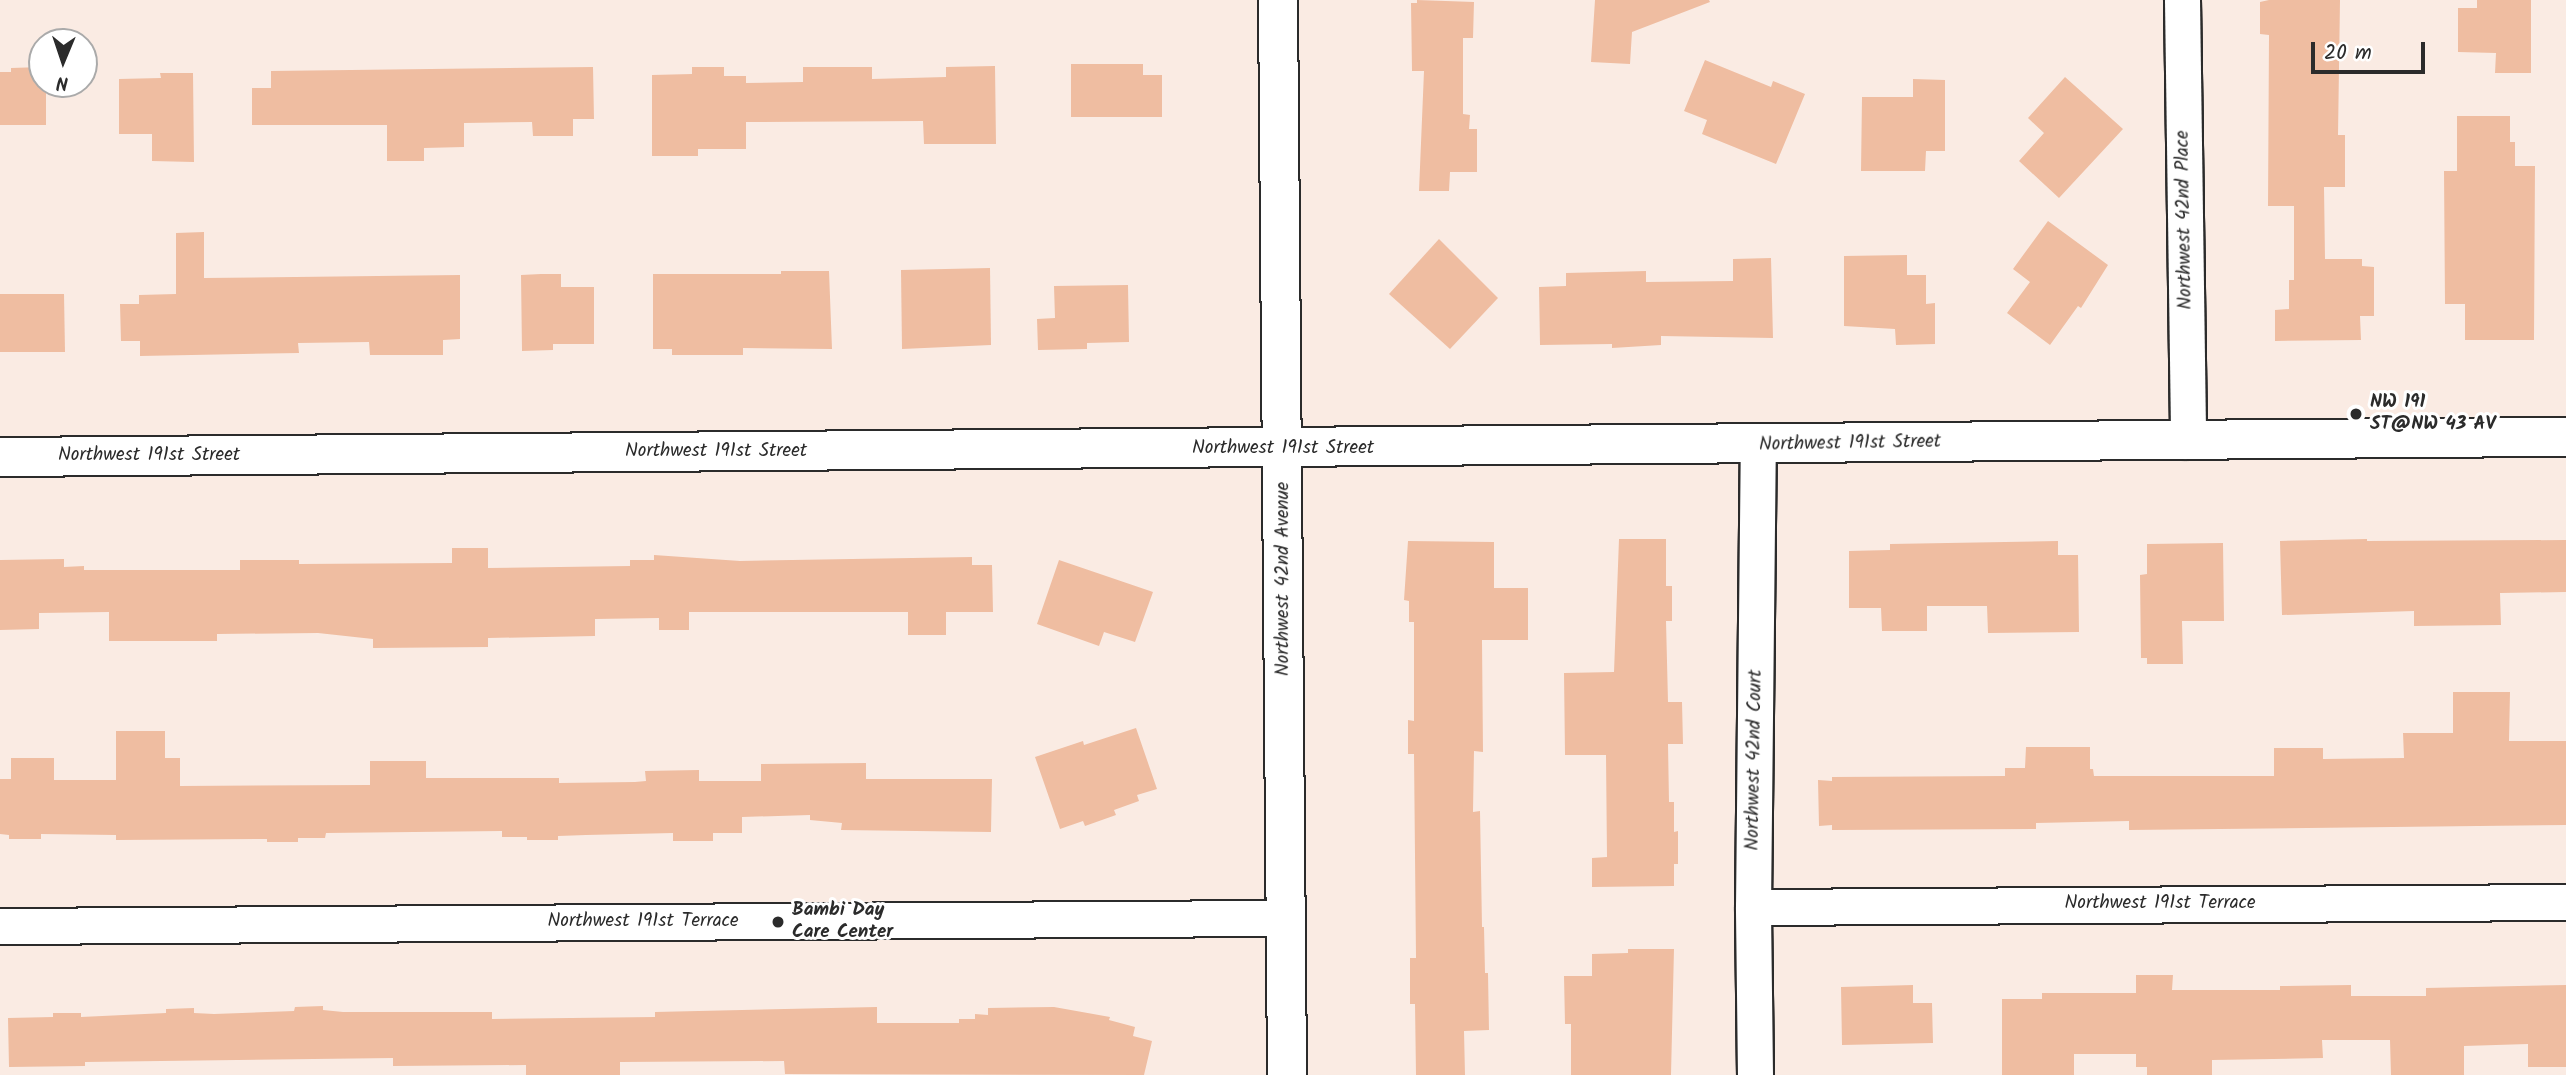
<!DOCTYPE html>
<style>
body{margin:0}
#map{position:relative;width:2566px;height:1075px;overflow:hidden;background:#faebe3;font-family:Kalam,sans-serif}
div>[style]{position:absolute}
.building>*{inset:0;background:#efbda1}
.roads{filter:drop-shadow(2px 0 #2b2b2b) drop-shadow(-2px 0 #2b2b2b) drop-shadow(0 2px #2b2b2b) drop-shadow(0 -2px #2b2b2b)}
.street>*{height:35px;margin:-17.5px;padding:0 17.5px;transform-origin:17.5px;border-radius:17.5px;background:#fff}
.secondary>*{height:38px;margin:-19px;padding:0 19px;transform-origin:19px;border-radius:19px;background:#fff}
.dots>*{width:19px;height:19px;translate:-50% -50%;box-sizing:border-box;border:4px solid #fff;border-radius:50%}
span{translate:-50% -50%;white-space:nowrap;text-align:center;line-height:1.15;-webkit-text-stroke:6px #fff;paint-order:stroke}
.street-label{font-size:19px;color:#2b2b2b}
.poi-label{font-size:19px;color:#2b2b2b;font-weight:700}
.left{translate:0 -50%;text-align:left}
.north{position:absolute;left:28px;top:28px;width:70px;height:70px;box-sizing:border-box;background:#fff;border:2px solid #aaa;border-radius:50%;rotate:182deg;font-size:19px;font-weight:700;line-height:28px;text-align:center;color:#2b2b2b}
.north::after{content:'';display:block;margin:auto;width:24px;height:32px;background:#2b2b2b;clip-path:polygon(50% 0,100% 100%,50% 72%,0 100%)}
.scale{position:absolute;left:2311px;top:42px;width:114px;height:32px;box-sizing:border-box;border:4px solid #2b2b2b;border-top:0;padding-left:9px;font-size:21px;line-height:24px;white-space:nowrap;color:#2b2b2b;-webkit-text-stroke:5px #fff;paint-order:stroke}
</style>
<div id="map">
<div class="building">
<i style="clip-path:polygon(1417px 0,1474px 2px,1473px 38px,1463px 38px,1463px 114px,1470px 115px,1469px 129px,1477px 129px,1477px 172px,1450px 172px,1449px 191px,1419px 191px,1424px 71px,1412px 71px,1411px 3px,1417px 3px)"></i>
<i style="clip-path:polygon(1595px 0,1709px 0,1710px 2px,1632px 32px,1630px 64px,1591px 62px)"></i>
<i style="clip-path:polygon(2269px 0,2340px 0,2338px 135px,2345px 135px,2345px 187px,2324px 187px,2325px 259px,2362px 259px,2362px 266px,2374px 267px,2374px 316px,2360px 316px,2361px 340px,2275px 341px,2275px 310px,2289px 309px,2289px 280px,2294px 280px,2294px 206px,2268px 206px,2269px 35px,2260px 34px,2260px 2px)"></i>
<i style="clip-path:polygon(2477px 0,2531px 0,2531px 73px,2495px 73px,2496px 53px,2458px 52px,2458px 8px,2477px 8px)"></i>
<i style="clip-path:polygon(1705px 60px,1771px 87px,1773px 81px,1805px 94px,1776px 164px,1702px 134px,1707px 120px,1684px 111px)"></i>
<i style="clip-path:polygon(1071px 64px,1143px 64px,1143px 75px,1162px 75px,1162px 117px,1071px 117px)"></i>
<i style="clip-path:polygon(995px 66px,996px 144px,924px 144px,923px 121px,746px 122px,746px 149px,698px 149px,698px 156px,652px 156px,652px 75px,692px 74px,692px 67px,724px 67px,724px 76px,746px 76px,746px 83px,803px 82px,803px 67px,872px 67px,872px 79px,946px 77px,946px 67px)"></i>
<i style="clip-path:polygon(42px 67px,42px 84px,46px 84px,46px 125px,0 125px,0 72px,11px 72px,11px 68px)"></i>
<i style="clip-path:polygon(593px 67px,594px 119px,573px 119px,573px 136px,533px 136px,532px 122px,464px 123px,464px 147px,424px 148px,424px 161px,387px 161px,387px 125px,252px 125px,252px 88px,271px 88px,271px 71px)"></i>
<i style="clip-path:polygon(160px 73px,193px 73px,194px 162px,152px 161px,152px 134px,119px 134px,119px 79px,161px 78px)"></i>
<i style="clip-path:polygon(2065px 77px,2123px 129px,2059px 198px,2019px 161px,2044px 133px,2028px 118px)"></i>
<i style="clip-path:polygon(1913px 79px,1945px 80px,1945px 151px,1926px 151px,1925px 171px,1861px 171px,1862px 97px,1913px 97px)"></i>
<i style="clip-path:polygon(2457px 116px,2510px 116px,2510px 142px,2515px 142px,2515px 166px,2535px 166px,2534px 340px,2465px 340px,2465px 304px,2445px 304px,2444px 171px,2457px 171px)"></i>
<i style="clip-path:polygon(2048px 221px,2108px 265px,2081px 308px,2078px 306px,2050px 345px,2007px 313px,2030px 282px,2013px 269px)"></i>
<i style="clip-path:polygon(204px 232px,204px 278px,460px 275px,460px 339px,443px 340px,443px 355px,370px 355px,369px 342px,298px 343px,299px 353px,140px 356px,140px 341px,121px 341px,120px 304px,139px 304px,139px 295px,176px 294px,176px 233px)"></i>
<i style="clip-path:polygon(1439px 239px,1498px 298px,1450px 349px,1389px 294px)"></i>
<i style="clip-path:polygon(1907px 255px,1907px 275px,1926px 275px,1926px 304px,1935px 303px,1935px 344px,1896px 345px,1895px 329px,1844px 326px,1844px 256px)"></i>
<i style="clip-path:polygon(1771px 258px,1773px 338px,1661px 336px,1661px 345px,1612px 348px,1612px 344px,1540px 345px,1539px 287px,1566px 286px,1566px 273px,1646px 271px,1646px 282px,1733px 281px,1733px 259px)"></i>
<i style="clip-path:polygon(990px 268px,991px 345px,902px 349px,901px 270px)"></i>
<i style="clip-path:polygon(781px 271px,829px 271px,832px 349px,743px 348px,743px 355px,672px 355px,672px 349px,653px 349px,653px 274px,781px 274px)"></i>
<i style="clip-path:polygon(541px 274px,561px 274px,561px 287px,594px 287px,594px 344px,553px 344px,553px 350px,522px 351px,521px 275px)"></i>
<i style="clip-path:polygon(1128px 285px,1129px 342px,1087px 343px,1087px 349px,1038px 350px,1037px 319px,1055px 318px,1054px 286px)"></i>
<i style="clip-path:polygon(0 294px,64px 294px,65px 352px,0 352px)"></i>
<i style="clip-path:polygon(1619px 539px,1666px 539px,1666px 586px,1672px 586px,1672px 621px,1666px 621px,1668px 702px,1682px 702px,1683px 744px,1668px 744px,1669px 802px,1674px 802px,1674px 832px,1678px 831px,1678px 864px,1674px 864px,1674px 886px,1592px 887px,1592px 858px,1607px 857px,1606px 755px,1565px 755px,1564px 673px,1614px 672px)"></i>
<i style="clip-path:polygon(2367px 539px,2367px 541px,2566px 540px,2566px 592px,2500px 593px,2501px 625px,2414px 626px,2414px 611px,2282px 615px,2280px 541px)"></i>
<i style="clip-path:polygon(1408px 541px,1494px 542px,1494px 588px,1528px 588px,1528px 640px,1482px 640px,1483px 752px,1474px 751px,1473px 812px,1480px 811px,1482px 927px,1484px 927px,1485px 973px,1488px 973px,1489px 1030px,1464px 1031px,1465px 1075px,1416px 1075px,1415px 1004px,1410px 1004px,1410px 958px,1416px 958px,1414px 754px,1408px 754px,1408px 720px,1414px 721px,1414px 622px,1409px 622px,1409px 601px,1404px 600px)"></i>
<i style="clip-path:polygon(2058px 541px,2058px 555px,2078px 555px,2079px 632px,1988px 633px,1987px 606px,1927px 606px,1927px 631px,1882px 631px,1881px 608px,1849px 608px,1849px 551px,1890px 550px,1890px 544px)"></i>
<i style="clip-path:polygon(2223px 543px,2224px 621px,2182px 621px,2183px 664px,2147px 664px,2147px 658px,2141px 658px,2140px 575px,2147px 574px,2147px 544px)"></i>
<i style="clip-path:polygon(452px 548px,488px 548px,488px 568px,630px 566px,630px 560px,654px 560px,654px 555px,740px 561px,972px 557px,972px 565px,992px 565px,993px 612px,946px 612px,946px 635px,908px 635px,908px 612px,689px 612px,689px 630px,659px 630px,659px 618px,595px 619px,595px 636px,488px 638px,488px 647px,373px 648px,373px 639px,318px 633px,217px 634px,217px 641px,109px 641px,109px 612px,39px 613px,39px 629px,0 630px,0 560px,64px 559px,64px 567px,84px 566px,84px 570px,240px 570px,240px 560px,299px 560px,299px 564px,452px 563px)"></i>
<i style="clip-path:polygon(1059px 560px,1153px 592px,1135px 642px,1104px 632px,1099px 646px,1037px 624px)"></i>
<i style="clip-path:polygon(2453px 692px,2510px 692px,2509px 741px,2566px 741px,2566px 825px,2129px 830px,2129px 821px,2036px 823px,2036px 829px,1832px 830px,1832px 825px,1819px 826px,1818px 780px,1832px 781px,1832px 777px,2005px 776px,2005px 768px,2025px 768px,2026px 747px,2090px 747px,2090px 769px,2093px 769px,2094px 776px,2274px 776px,2274px 748px,2323px 748px,2323px 759px,2404px 758px,2403px 733px,2453px 733px)"></i>
<i style="clip-path:polygon(1136px 728px,1157px 789px,1137px 795px,1139px 801px,1114px 810px,1116px 815px,1085px 826px,1083px 821px,1060px 829px,1035px 757px,1083px 741px,1084px 745px)"></i>
<i style="clip-path:polygon(116px 731px,165px 731px,165px 758px,180px 758px,180px 786px,370px 785px,370px 761px,426px 761px,426px 778px,559px 778px,559px 783px,635px 782px,646px 781px,645px 771px,699px 770px,699px 781px,761px 781px,761px 764px,866px 763px,866px 779px,992px 779px,991px 832px,841px 830px,842px 823px,810px 820px,810px 815px,742px 817px,742px 833px,713px 833px,713px 841px,673px 841px,673px 833px,586px 835px,558px 836px,558px 840px,527px 840px,527px 837px,502px 837px,502px 831px,326px 833px,325px 838px,298px 838px,298px 842px,267px 842px,267px 839px,116px 840px,116px 835px,41px 834px,41px 839px,9px 839px,9px 835px,0 834px,0 779px,11px 779px,11px 758px,54px 758px,54px 780px,116px 780px)"></i>
<i style="clip-path:polygon(1628px 949px,1674px 949px,1671px 1075px,1571px 1075px,1571px 1024px,1565px 1024px,1564px 976px,1592px 976px,1592px 954px,1628px 953px)"></i>
<i style="clip-path:polygon(2136px 975px,2173px 975px,2172px 990px,2280px 990px,2280px 986px,2351px 985px,2351px 996px,2426px 996px,2426px 988px,2566px 985px,2566px 1067px,2528px 1067px,2528px 1044px,2464px 1046px,2464px 1075px,2391px 1075px,2390px 1040px,2322px 1040px,2323px 1058px,2212px 1060px,2212px 1075px,2147px 1075px,2147px 1067px,2136px 1067px,2136px 1054px,2074px 1054px,2074px 1075px,2002px 1075px,2002px 999px,2042px 999px,2042px 993px,2136px 993px)"></i>
<i style="clip-path:polygon(1913px 985px,1913px 1003px,1932px 1003px,1933px 1043px,1842px 1045px,1841px 987px)"></i>
<i style="clip-path:polygon(323px 1006px,323px 1010px,343px 1012px,492px 1012px,492px 1019px,655px 1017px,655px 1012px,877px 1007px,877px 1023px,959px 1023px,959px 1019px,975px 1019px,975px 1014px,988px 1015px,988px 1008px,1054px 1007px,1110px 1017px,1109px 1020px,1135px 1027px,1133px 1036px,1152px 1041px,1144px 1075px,785px 1074px,784px 1061px,620px 1062px,620px 1075px,526px 1075px,526px 1065px,393px 1066px,393px 1058px,85px 1062px,85px 1066px,9px 1067px,8px 1018px,53px 1017px,53px 1013px,81px 1013px,81px 1017px,166px 1013px,166px 1009px,194px 1008px,194px 1013px,214px 1014px,294px 1011px,295px 1007px)"></i>
</div>
<div class="roads">
<div class="street">
<i style="left:2182px;top:0;width:441px;rotate:89.2deg"></i>
<i style="left:1753px;top:907px;width:813px;rotate:-0.35deg"></i>
<i style="left:0;top:926px;width:1286px;rotate:-0.36deg"></i>
<i style="left:1755px;top:1075px;width:168px;rotate:-90.7deg"></i>
<i style="left:1753px;top:907px;width:462px;rotate:-89.4deg"></i>
</div>
<div class="secondary">
<i style="left:1278px;top:0;width:1075px;rotate:89.52deg"></i>
<i style="left:0;top:457px;width:2566px;rotate:-0.45deg"></i>
</div>
</div>
<div class="dots">
<i style="left:2356px;top:414px;background:#2b2b2b"></i>
<i style="left:778px;top:922px;background:#2b2b2b"></i>
</div>
<div class="street-label">
<span style="left:2185px;top:220px;rotate:-91deg">Northwest 42nd Place</span>
<span style="left:1850px;top:444px;rotate:-1deg">Northwest 191st Street</span>
<span style="left:1283px;top:449px">Northwest 191st Street</span>
<span style="left:716px;top:452px">Northwest 191st Street</span>
<span style="left:149px;top:456px">Northwest 191st Street</span>
<span style="left:1284px;top:579px;rotate:-90deg">Northwest 42nd Avenue</span>
<span style="left:1755px;top:760px;rotate:-89deg">Northwest 42nd Court</span>
<span style="left:2160px;top:904px">Northwest 191st Terrace</span>
<span style="left:643px;top:922px">Northwest 191st Terrace</span>
</div>
<div class="poi-label">
<span class="left" style="left:2370px;top:414px">NW 191<br>ST@NW 43 AV</span>
<span class="left" style="left:792px;top:922px">Bambi Day<br>Care Center</span>
</div>
<div class="north">N</div>
<div class="scale">20 m</div>
</div>
